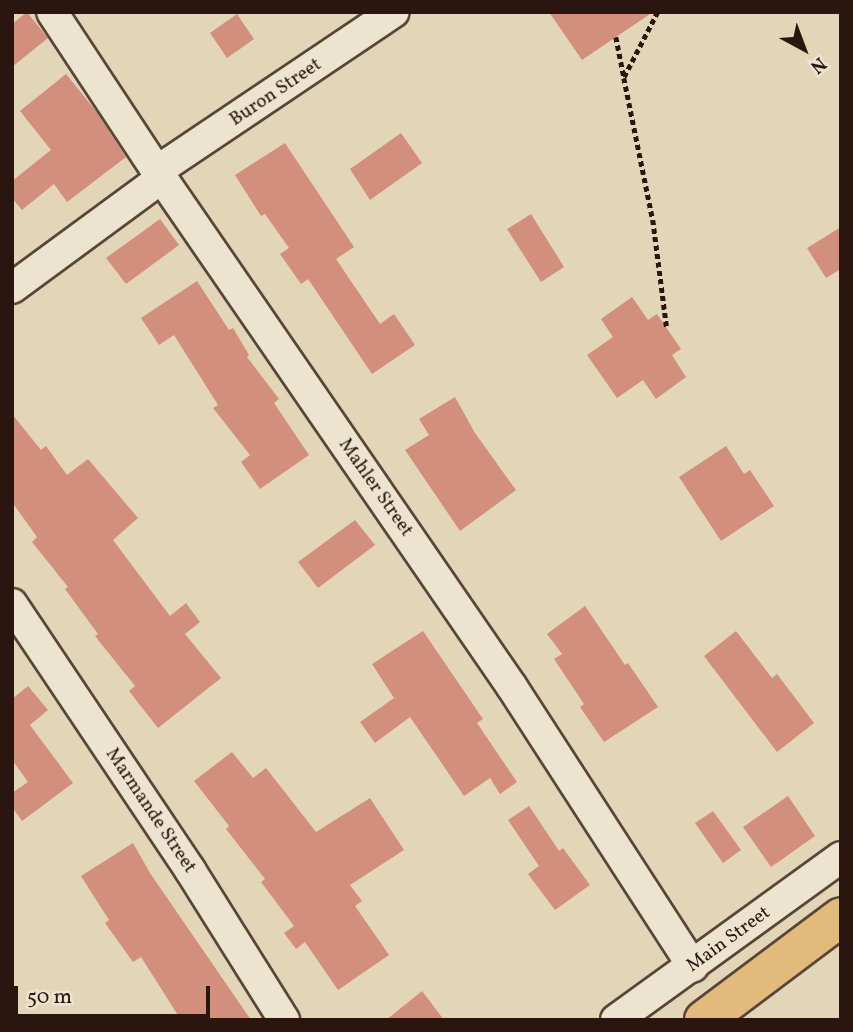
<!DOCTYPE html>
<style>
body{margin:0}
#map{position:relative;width:853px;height:1032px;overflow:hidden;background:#e3d5b7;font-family:Vollkorn,serif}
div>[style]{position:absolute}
.building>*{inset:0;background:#d38f7d}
.path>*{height:4.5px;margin-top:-2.25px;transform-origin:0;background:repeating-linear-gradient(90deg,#2a160f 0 5px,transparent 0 8.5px)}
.roads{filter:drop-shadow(2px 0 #584639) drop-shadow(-2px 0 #584639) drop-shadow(0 2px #584639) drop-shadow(0 -2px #584639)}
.minor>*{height:30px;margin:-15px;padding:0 15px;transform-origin:15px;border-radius:15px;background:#ede4d0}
.primary>*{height:38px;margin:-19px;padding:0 19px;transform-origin:19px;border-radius:19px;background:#e2ba7c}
span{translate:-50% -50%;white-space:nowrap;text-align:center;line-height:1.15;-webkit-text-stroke:6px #ede4d0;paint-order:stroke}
.street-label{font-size:19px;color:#2a160f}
.frame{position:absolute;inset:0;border:14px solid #2a160f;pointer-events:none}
.north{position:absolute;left:769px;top:14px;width:70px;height:70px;-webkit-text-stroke:5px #ede4d0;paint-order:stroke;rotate:139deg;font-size:19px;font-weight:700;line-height:28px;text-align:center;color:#2a160f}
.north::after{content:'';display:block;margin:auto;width:24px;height:32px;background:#2a160f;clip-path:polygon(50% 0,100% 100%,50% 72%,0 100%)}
.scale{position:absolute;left:14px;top:986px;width:196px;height:32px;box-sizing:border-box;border:4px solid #2a160f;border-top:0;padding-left:9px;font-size:21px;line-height:24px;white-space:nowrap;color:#2a160f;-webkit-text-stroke:5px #ede4d0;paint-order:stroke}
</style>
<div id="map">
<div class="building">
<i style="clip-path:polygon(27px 12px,48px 38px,12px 67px,12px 24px)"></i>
<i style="clip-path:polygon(549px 12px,653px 12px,582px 60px)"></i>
<i style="clip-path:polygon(237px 14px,254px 39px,227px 58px,210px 33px)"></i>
<i style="clip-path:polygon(66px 74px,96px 111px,126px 157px,67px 202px,54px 184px,22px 210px,12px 198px,12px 181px,51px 150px,20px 111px)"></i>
<i style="clip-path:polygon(401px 133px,422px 163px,370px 200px,350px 169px)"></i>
<i style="clip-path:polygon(285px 143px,354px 247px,336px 259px,380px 324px,394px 314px,415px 345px,372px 374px,308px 279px,301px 284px,280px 254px,289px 248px,265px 214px,261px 216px,235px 175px)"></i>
<i style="clip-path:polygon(531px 214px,564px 267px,541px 282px,507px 229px)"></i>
<i style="clip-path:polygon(160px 219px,179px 245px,126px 284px,106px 258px)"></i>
<i style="clip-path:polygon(841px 227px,841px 269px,826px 278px,807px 248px)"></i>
<i style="clip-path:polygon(197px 281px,229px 330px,233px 328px,249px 355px,247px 357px,279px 399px,274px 403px,309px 455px,260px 489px,241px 462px,250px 455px,213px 408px,218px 405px,174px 335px,159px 345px,141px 318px)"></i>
<i style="clip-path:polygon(632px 297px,648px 320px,657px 314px,681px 349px,672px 355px,686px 377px,656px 399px,643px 380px,617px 398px,587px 355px,613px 337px,601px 319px)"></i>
<i style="clip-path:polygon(455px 397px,475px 433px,516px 490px,460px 531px,405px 450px,429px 435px,419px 419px)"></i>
<i style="clip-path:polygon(12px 414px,41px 450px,46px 446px,67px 475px,88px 459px,138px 518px,113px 540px,170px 616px,186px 603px,200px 622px,185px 634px,221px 678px,158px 728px,129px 691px,135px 686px,95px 636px,98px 634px,65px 589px,68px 587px,32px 542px,37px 537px,12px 502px)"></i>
<i style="clip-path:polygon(726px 446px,744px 474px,750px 470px,774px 506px,721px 541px,679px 477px)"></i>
<i style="clip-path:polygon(355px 520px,375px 545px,318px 588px,298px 562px)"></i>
<i style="clip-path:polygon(585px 606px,625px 665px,628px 663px,658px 707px,604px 742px,580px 707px,584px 704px,554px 659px,562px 654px,547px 634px)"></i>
<i style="clip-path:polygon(423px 631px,483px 719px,477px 723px,517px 782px,500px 794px,490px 778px,464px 796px,410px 717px,375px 743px,360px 722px,394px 698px,372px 664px)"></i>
<i style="clip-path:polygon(736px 631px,772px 678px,777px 674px,814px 723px,777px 752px,704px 656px)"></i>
<i style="clip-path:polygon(28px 686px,48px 710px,30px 725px,73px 783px,22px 821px,12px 807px,12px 793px,28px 782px,12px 760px,12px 699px)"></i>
<i style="clip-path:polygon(232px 752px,253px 778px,266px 768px,316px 832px,370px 798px,404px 850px,350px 885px,362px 901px,355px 906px,389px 955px,338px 990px,305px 942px,296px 949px,284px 933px,294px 926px,261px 882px,265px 879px,226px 829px,229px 826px,194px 781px)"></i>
<i style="clip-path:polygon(788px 796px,815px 836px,771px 867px,743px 827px)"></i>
<i style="clip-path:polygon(529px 806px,559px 851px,563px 848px,590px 885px,555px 910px,528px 874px,539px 866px,508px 820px)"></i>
<i style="clip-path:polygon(713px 811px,741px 850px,723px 863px,695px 823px)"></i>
<i style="clip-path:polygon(133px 843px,150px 873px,251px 1020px,181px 1020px,141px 957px,133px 962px,105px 923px,109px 920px,81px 876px)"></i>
<i style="clip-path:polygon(422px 991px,444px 1020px,386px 1020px)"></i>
</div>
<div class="path">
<i style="left:658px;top:12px;width:74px;rotate:117.3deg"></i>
<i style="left:624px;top:78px;width:145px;rotate:78.5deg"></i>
<i style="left:653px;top:220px;width:110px;rotate:82.7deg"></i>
<i style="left:616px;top:37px;width:41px;rotate:78.7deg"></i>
</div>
<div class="roads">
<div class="minor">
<i style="left:52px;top:12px;width:191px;rotate:56.6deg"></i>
<i style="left:157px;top:171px;width:626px;rotate:55.47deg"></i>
<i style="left:512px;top:687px;width:333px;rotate:57.1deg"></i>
<i style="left:157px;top:171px;width:285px;rotate:-33.9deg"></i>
<i style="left:12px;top:288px;width:186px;rotate:-36.3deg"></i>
<i style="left:12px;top:604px;width:320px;rotate:56.2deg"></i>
<i style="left:190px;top:870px;width:177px;rotate:57.9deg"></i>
<i style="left:616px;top:1020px;width:278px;rotate:-35.9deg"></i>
</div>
<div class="primary">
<i style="left:704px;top:1020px;width:171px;rotate:-36.9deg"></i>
</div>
</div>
<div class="street-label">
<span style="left:276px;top:93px;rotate:-34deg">Buron Street</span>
<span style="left:375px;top:488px;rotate:55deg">Mahler Street</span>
<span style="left:150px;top:811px;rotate:56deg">Marmande Street</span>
<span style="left:729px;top:940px;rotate:-36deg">Main Street</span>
</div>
<div class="frame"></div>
<div class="north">N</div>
<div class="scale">50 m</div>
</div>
